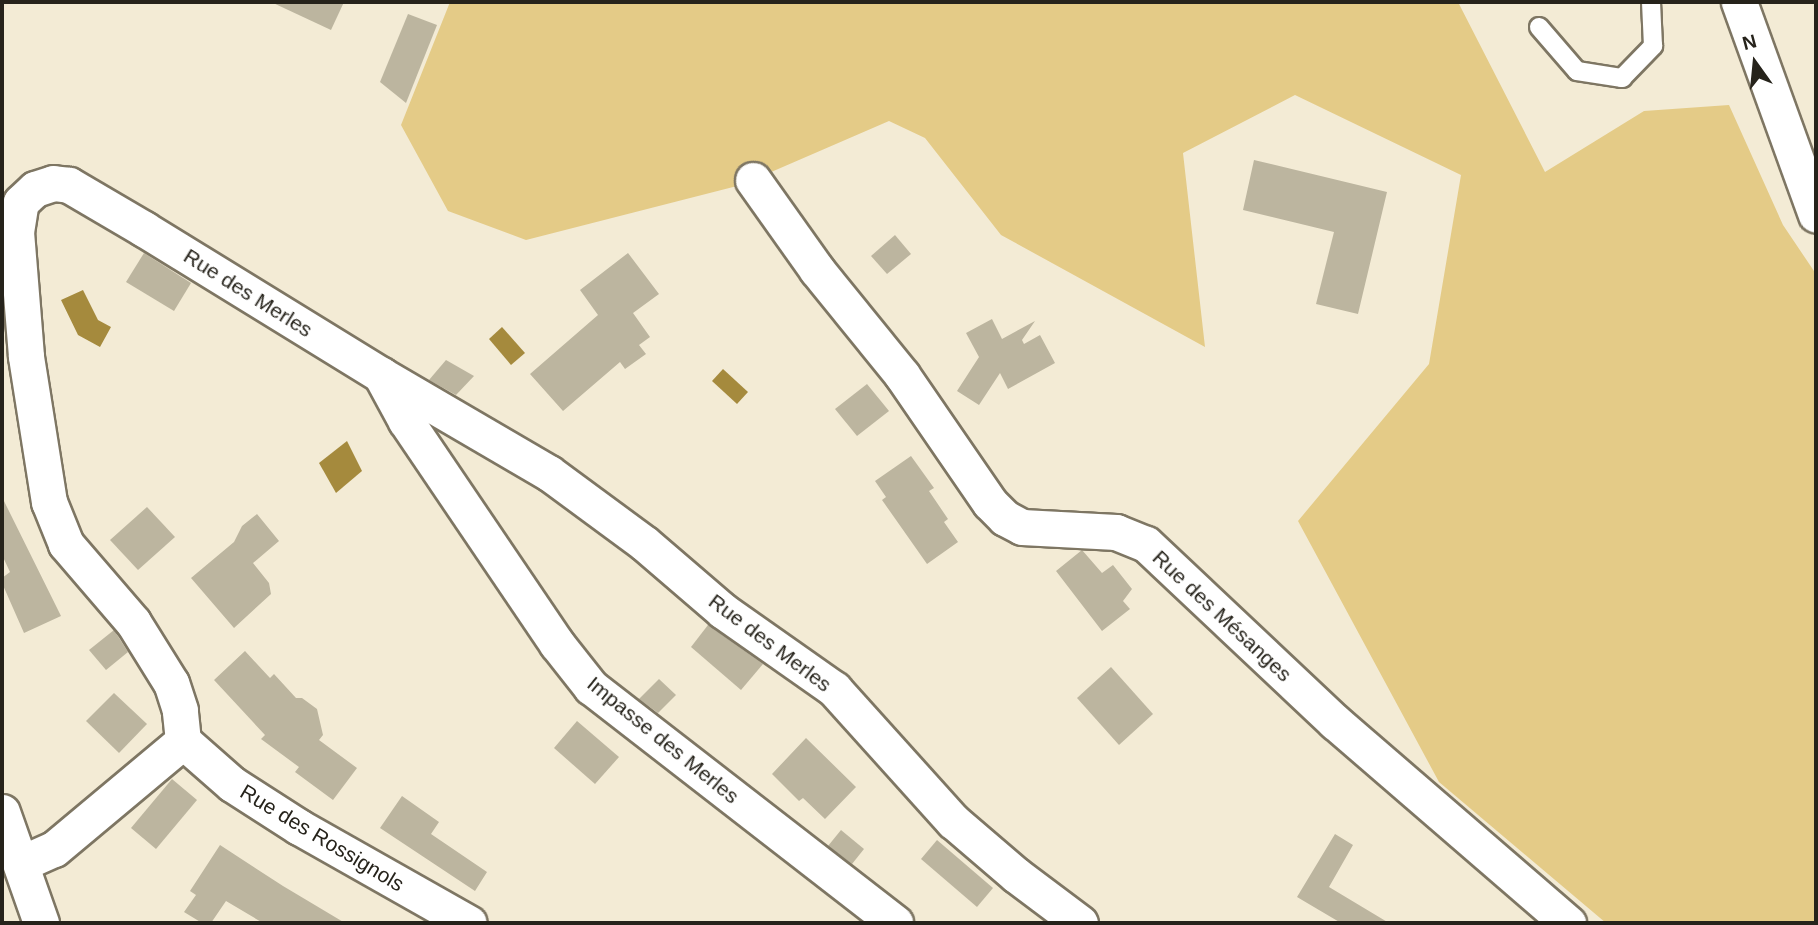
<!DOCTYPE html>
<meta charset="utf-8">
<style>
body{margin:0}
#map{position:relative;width:1818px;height:925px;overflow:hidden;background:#f3ebd5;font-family:Arial,sans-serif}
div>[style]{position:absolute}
.green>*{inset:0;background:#e4cb87}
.water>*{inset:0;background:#a58a3d}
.building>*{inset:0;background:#bcb59f}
.roads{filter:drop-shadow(2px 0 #7e7663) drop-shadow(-2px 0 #7e7663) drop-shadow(0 2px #7e7663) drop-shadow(0 -2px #7e7663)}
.service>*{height:18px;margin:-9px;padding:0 9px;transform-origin:9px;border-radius:9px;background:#fff}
.minor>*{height:35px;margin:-17.5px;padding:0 17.5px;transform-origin:17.5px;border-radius:17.5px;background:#fff}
span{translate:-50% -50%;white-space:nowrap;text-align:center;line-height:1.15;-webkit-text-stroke:7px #fff;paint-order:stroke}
.street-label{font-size:21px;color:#26231b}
.frame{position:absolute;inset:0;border:4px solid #26231b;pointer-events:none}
.north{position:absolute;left:1720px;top:28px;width:70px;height:70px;-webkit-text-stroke:5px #fff;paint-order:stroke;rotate:345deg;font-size:19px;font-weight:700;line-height:28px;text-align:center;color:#26231b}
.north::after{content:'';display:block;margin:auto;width:24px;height:32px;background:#26231b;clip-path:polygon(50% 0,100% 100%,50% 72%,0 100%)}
</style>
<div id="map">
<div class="green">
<i style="clip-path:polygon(450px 2px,1458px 2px,1545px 172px,1644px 111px,1729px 105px,1783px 225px,1816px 274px,1816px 923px,1606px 923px,1439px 782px,1298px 521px,1429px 364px,1461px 175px,1295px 95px,1183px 153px,1205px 347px,1001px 235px,925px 138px,889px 121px,741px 185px,526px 240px,448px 211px,401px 125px)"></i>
</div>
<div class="water">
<i style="clip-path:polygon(83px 290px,98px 320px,111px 327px,100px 347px,78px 335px,61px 300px)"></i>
<i style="clip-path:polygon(502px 327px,525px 353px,511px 365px,489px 339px)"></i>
<i style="clip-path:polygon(723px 369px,748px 392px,737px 404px,712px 381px)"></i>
<i style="clip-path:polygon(347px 441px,362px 471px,336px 493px,319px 463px)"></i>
</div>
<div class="building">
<i style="clip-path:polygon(271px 2px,344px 2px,331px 30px)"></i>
<i style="clip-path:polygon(408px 14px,437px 25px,406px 103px,380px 82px)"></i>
<i style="clip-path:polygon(1254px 160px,1387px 192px,1358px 314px,1316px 304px,1334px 232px,1243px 210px)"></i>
<i style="clip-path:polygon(895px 235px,911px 254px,887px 274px,871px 256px)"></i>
<i style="clip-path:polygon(144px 253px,191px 283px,174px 311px,126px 282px)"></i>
<i style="clip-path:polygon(628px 253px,659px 294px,633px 313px,650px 337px,639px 345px,646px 354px,625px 369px,620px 362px,563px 411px,530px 374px,598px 315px,580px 290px)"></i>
<i style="clip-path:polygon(992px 319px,1002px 339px,1035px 321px,1022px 340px,1024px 344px,1040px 335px,1055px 363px,1008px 389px,1000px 373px,979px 405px,957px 391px,979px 357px,966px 333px)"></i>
<i style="clip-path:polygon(446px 360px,474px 376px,456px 395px,429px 380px)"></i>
<i style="clip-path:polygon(867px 384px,889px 411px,857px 436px,835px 409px)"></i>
<i style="clip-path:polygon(911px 456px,934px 488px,929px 491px,948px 519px,944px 522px,958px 542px,927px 564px,882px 500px,886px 497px,875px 481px)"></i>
<i style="clip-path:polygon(2px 497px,61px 616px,24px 633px,2px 583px,2px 578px,10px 572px,2px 555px)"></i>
<i style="clip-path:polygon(147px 507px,175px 537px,138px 570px,110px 540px)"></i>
<i style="clip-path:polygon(257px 514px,279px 541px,253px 563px,269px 583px,271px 594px,234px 628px,191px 578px,234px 542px,242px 526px)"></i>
<i style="clip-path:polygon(1082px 550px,1102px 573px,1113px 565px,1132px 589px,1123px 601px,1130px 609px,1102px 631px,1056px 571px)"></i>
<i style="clip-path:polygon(708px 625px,763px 664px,741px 690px,691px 647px)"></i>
<i style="clip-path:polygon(114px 630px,128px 652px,106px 670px,89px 650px)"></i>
<i style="clip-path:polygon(245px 651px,270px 678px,274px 674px,296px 698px,302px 698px,317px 709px,323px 735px,319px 740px,357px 768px,333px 800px,295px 772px,299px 767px,261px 739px,265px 735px,214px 680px)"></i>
<i style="clip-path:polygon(1111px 667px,1153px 714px,1119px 745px,1077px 698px)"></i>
<i style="clip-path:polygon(659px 679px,676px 695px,658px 713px,639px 699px)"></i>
<i style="clip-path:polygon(114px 693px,147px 724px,119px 753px,86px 721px)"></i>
<i style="clip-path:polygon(577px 721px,619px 757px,595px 784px,554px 748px)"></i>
<i style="clip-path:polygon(806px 738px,856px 787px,825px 819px,803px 798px,799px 801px,772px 774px)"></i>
<i style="clip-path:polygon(172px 779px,197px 800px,156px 849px,131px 828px)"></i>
<i style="clip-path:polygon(402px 796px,439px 822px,431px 834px,487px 872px,475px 891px,380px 828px)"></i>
<i style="clip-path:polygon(841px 830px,864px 849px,852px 864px,828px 846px)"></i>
<i style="clip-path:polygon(1335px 834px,1353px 845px,1329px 887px,1389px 923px,1341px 923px,1297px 897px)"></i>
<i style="clip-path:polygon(937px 840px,993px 888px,977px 907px,921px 859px)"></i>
<i style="clip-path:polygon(220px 845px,283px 886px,345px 923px,263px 923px,226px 901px,211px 923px,202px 923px,184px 912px,196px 895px,190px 891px)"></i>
</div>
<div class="roads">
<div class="service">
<i style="left:1539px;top:27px;width:58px;rotate:49.2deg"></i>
<i style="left:1577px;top:71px;width:46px;rotate:8.8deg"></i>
<i style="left:1622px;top:78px;width:45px;rotate:-45.9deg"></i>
<i style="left:1653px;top:46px;width:44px;rotate:-92.6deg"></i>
</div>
<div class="minor">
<i style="left:1739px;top:2px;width:226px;rotate:70.1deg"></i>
<i style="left:753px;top:180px;width:110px;rotate:54.6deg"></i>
<i style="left:817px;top:270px;width:135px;rotate:51deg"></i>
<i style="left:902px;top:375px;width:155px;rotate:55.5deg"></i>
<i style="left:990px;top:503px;width:21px;rotate:45deg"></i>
<i style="left:1005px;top:518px;width:19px;rotate:28deg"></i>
<i style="left:1022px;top:527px;width:94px;rotate:3deg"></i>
<i style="left:1116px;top:532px;width:32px;rotate:22deg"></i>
<i style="left:1146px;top:544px;width:260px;rotate:43.3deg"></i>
<i style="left:1335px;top:722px;width:308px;rotate:40.8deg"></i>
<i style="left:381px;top:375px;width:52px;rotate:61.5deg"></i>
<i style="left:406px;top:421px;width:269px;rotate:55.9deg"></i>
<i style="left:557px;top:644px;width:55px;rotate:51.7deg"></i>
<i style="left:591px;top:687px;width:385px;rotate:37.8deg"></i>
<i style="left:183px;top:741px;width:31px;rotate:-96deg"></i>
<i style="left:180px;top:710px;width:28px;rotate:-108deg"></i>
<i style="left:171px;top:683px;width:72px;rotate:-121.9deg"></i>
<i style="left:133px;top:622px;width:103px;rotate:-130.7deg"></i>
<i style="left:66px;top:544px;width:45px;rotate:-112deg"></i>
<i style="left:49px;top:502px;width:148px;rotate:-99deg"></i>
<i style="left:26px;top:356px;width:124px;rotate:-94.6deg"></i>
<i style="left:16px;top:232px;width:30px;rotate:-81deg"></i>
<i style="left:21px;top:202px;width:19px;rotate:-43deg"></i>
<i style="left:35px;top:189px;width:19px;rotate:-18deg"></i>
<i style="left:53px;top:183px;width:16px;rotate:7deg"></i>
<i style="left:69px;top:185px;width:87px;rotate:30.4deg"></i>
<i style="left:144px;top:229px;width:278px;rotate:31.6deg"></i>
<i style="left:381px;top:375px;width:194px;rotate:30.3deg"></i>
<i style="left:549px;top:473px;width:118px;rotate:36.4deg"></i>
<i style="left:644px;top:543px;width:104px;rotate:40.7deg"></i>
<i style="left:723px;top:611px;width:136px;rotate:35.1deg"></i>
<i style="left:834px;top:689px;width:178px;rotate:48deg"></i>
<i style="left:953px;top:821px;width:83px;rotate:40.6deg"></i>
<i style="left:1016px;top:875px;width:80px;rotate:36.9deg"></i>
<i style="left:183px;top:741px;width:65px;rotate:41.3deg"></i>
<i style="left:232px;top:784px;width:80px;rotate:32.7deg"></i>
<i style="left:299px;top:827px;width:195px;rotate:29.5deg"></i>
<i style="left:2px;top:812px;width:118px;rotate:70.6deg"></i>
<i style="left:22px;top:863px;width:35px;rotate:-24deg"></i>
<i style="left:54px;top:849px;width:168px;rotate:-39.9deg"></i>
</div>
</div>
<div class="street-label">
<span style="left:248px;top:293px;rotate:32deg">Rue des Merles</span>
<span style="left:1222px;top:616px;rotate:43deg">Rue des Mésanges</span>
<span style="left:770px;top:643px;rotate:37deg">Rue des Merles</span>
<span style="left:663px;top:740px;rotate:39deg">Impasse des Merles</span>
<span style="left:322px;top:838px;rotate:31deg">Rue des Rossignols</span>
</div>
<div class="frame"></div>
<div class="north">N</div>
</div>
